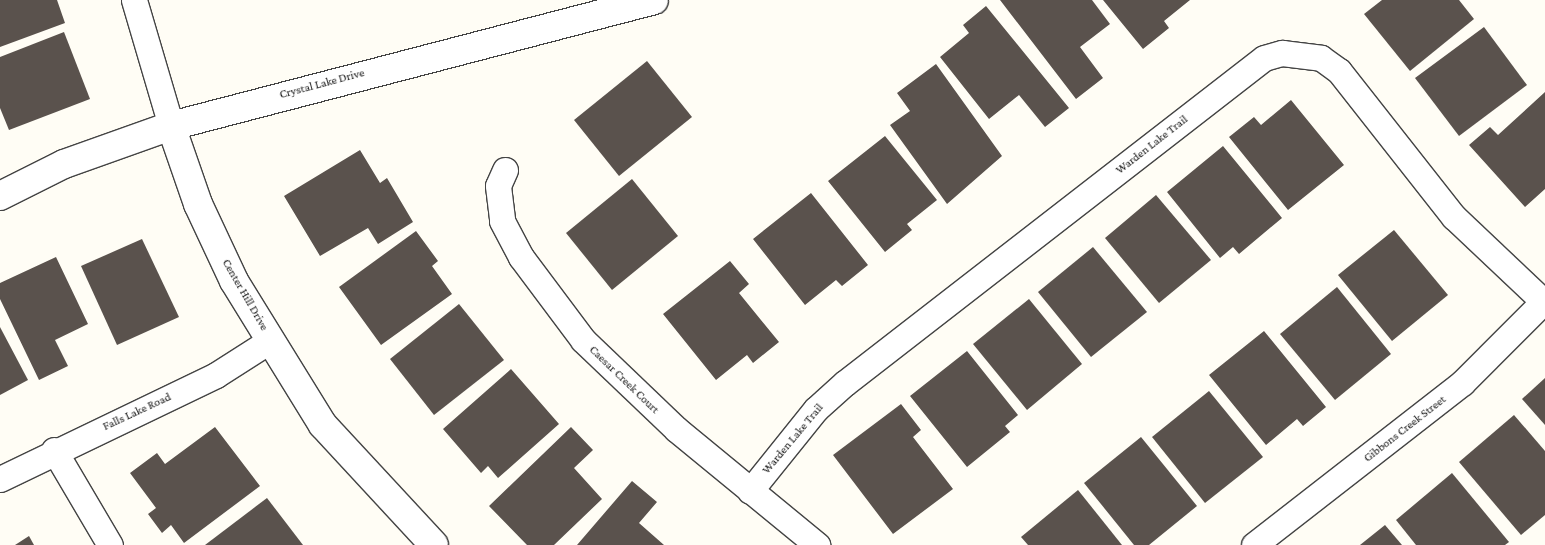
<!DOCTYPE html>
<style>
body{margin:0}
#map{position:relative;width:1545px;height:545px;overflow:hidden;background:#fffdf5;font-family:"Crimson Pro",serif}
div>[style]{position:absolute}
.building>*{inset:0;background:#5a524d}
.roads{filter:drop-shadow(1px 0 #444) drop-shadow(-1px 0 #444) drop-shadow(0 1px #444) drop-shadow(0 -1px #444)}
.minor>*{height:25px;margin:-12.5px;padding:0 12.5px;transform-origin:12.5px;border-radius:12.5px;background:#fff}
.tertiary>*{height:28px;margin:-14px;padding:0 14px;transform-origin:14px;border-radius:14px;background:#fff}
span{translate:-50% -50%;white-space:nowrap;text-align:center;line-height:1.15;-webkit-text-stroke:5px #fff;paint-order:stroke}
.street-label{font-size:12px;color:#111}
</style>
<div id="map">
<div class="building">
<i style="clip-path:polygon(0 0,57px 0,65px 23px,0 47px)"></i>
<i style="clip-path:polygon(1000px 0,1092px 0,1110px 24px,1080px 47px,1103px 78px,1076px 99px)"></i>
<i style="clip-path:polygon(1103px 0,1190px 0,1164px 21px,1169px 28px,1143px 49px)"></i>
<i style="clip-path:polygon(1382px 0,1459px 0,1474px 19px,1410px 71px,1364px 14px)"></i>
<i style="clip-path:polygon(986px 6px,1069px 108px,1045px 127px,1019px 95px,989px 119px,940px 57px,969px 33px,963px 25px)"></i>
<i style="clip-path:polygon(1484px 27px,1527px 85px,1459px 136px,1415px 78px)"></i>
<i style="clip-path:polygon(64px 32px,90px 99px,9px 130px,0 108px,0 57px)"></i>
<i style="clip-path:polygon(647px 61px,692px 117px,619px 176px,574px 120px)"></i>
<i style="clip-path:polygon(936px 64px,1002px 156px,947px 204px,890px 125px,910px 111px,897px 93px)"></i>
<i style="clip-path:polygon(1545px 92px,1545px 189px,1525px 207px,1469px 145px,1490px 127px,1498px 135px)"></i>
<i style="clip-path:polygon(1291px 100px,1344px 165px,1288px 210px,1229px 137px,1254px 117px,1261px 125px)"></i>
<i style="clip-path:polygon(885px 136px,937px 200px,907px 224px,912px 230px,885px 252px,828px 181px)"></i>
<i style="clip-path:polygon(1223px 146px,1282px 218px,1239px 254px,1233px 247px,1220px 258px,1167px 192px)"></i>
<i style="clip-path:polygon(360px 150px,380px 183px,387px 178px,413px 222px,378px 244px,368px 228px,320px 256px,284px 196px)"></i>
<i style="clip-path:polygon(632px 179px,678px 236px,612px 290px,566px 233px)"></i>
<i style="clip-path:polygon(811px 193px,868px 265px,842px 286px,836px 280px,805px 305px,753px 239px)"></i>
<i style="clip-path:polygon(1156px 195px,1211px 260px,1159px 303px,1105px 238px)"></i>
<i style="clip-path:polygon(1394px 230px,1448px 295px,1392px 341px,1338px 275px)"></i>
<i style="clip-path:polygon(416px 231px,438px 261px,432px 266px,452px 294px,381px 345px,339px 287px)"></i>
<i style="clip-path:polygon(142px 239px,179px 317px,117px 345px,81px 266px)"></i>
<i style="clip-path:polygon(1093px 247px,1147px 312px,1091px 357px,1038px 292px)"></i>
<i style="clip-path:polygon(56px 257px,88px 324px,55px 340px,68px 366px,39px 380px,0 299px,0 283px)"></i>
<i style="clip-path:polygon(730px 261px,749px 284px,739px 293px,779px 342px,753px 363px,747px 355px,716px 380px,663px 314px)"></i>
<i style="clip-path:polygon(1337px 287px,1391px 354px,1335px 400px,1280px 334px)"></i>
<i style="clip-path:polygon(1029px 299px,1082px 364px,1027px 410px,973px 344px)"></i>
<i style="clip-path:polygon(459px 304px,504px 360px,434px 415px,390px 359px)"></i>
<i style="clip-path:polygon(0 327px,28px 380px,0 395px)"></i>
<i style="clip-path:polygon(1264px 331px,1326px 407px,1303px 426px,1297px 419px,1266px 445px,1209px 375px)"></i>
<i style="clip-path:polygon(967px 351px,1018px 415px,1005px 426px,1010px 432px,967px 467px,910px 396px)"></i>
<i style="clip-path:polygon(511px 369px,559px 424px,498px 478px,488px 466px,481px 473px,443px 429px)"></i>
<i style="clip-path:polygon(1545px 378px,1545px 425px,1522px 399px)"></i>
<i style="clip-path:polygon(1209px 391px,1263px 457px,1205px 503px,1152px 437px)"></i>
<i style="clip-path:polygon(901px 404px,921px 430px,913px 437px,953px 489px,893px 534px,833px 455px)"></i>
<i style="clip-path:polygon(1514px 415px,1545px 451px,1545px 515px,1521px 535px,1459px 462px)"></i>
<i style="clip-path:polygon(215px 427px,260px 486px,184px 543px,171px 525px,162px 533px,148px 514px,156px 508px,130px 473px,157px 453px,165px 464px)"></i>
<i style="clip-path:polygon(571px 427px,593px 450px,574px 468px,602px 499px,554px 545px,527px 545px,489px 506px)"></i>
<i style="clip-path:polygon(1141px 437px,1197px 506px,1149px 545px,1134px 545px,1084px 483px)"></i>
<i style="clip-path:polygon(1452px 473px,1509px 542px,1505px 545px,1416px 545px,1396px 520px)"></i>
<i style="clip-path:polygon(632px 481px,657px 502px,639px 523px,664px 545px,577px 545px)"></i>
<i style="clip-path:polygon(1078px 490px,1122px 545px,1028px 545px,1021px 537px)"></i>
<i style="clip-path:polygon(267px 498px,303px 545px,205px 545px)"></i>
<i style="clip-path:polygon(1385px 525px,1402px 545px,1360px 545px)"></i>
<i style="clip-path:polygon(29px 536px,34px 545px,15px 545px)"></i>
</div>
<div class="roads">
<div class="minor">
<i style="left:134px;top:0;width:131px;rotate:73.6deg"></i>
<i style="left:505px;top:170px;width:17px;rotate:114deg"></i>
<i style="left:498px;top:186px;width:35px;rotate:83deg"></i>
<i style="left:502px;top:221px;width:41px;rotate:62.2deg"></i>
<i style="left:521px;top:257px;width:104px;rotate:53.2deg"></i>
<i style="left:583px;top:340px;width:129px;rotate:43.7deg"></i>
<i style="left:676px;top:429px;width:183px;rotate:39.4deg"></i>
<i style="left:54px;top:450px;width:110px;rotate:59.5deg"></i>
<i style="left:0;top:479px;width:240px;rotate:-25.7deg"></i>
<i style="left:216px;top:375px;width:65px;rotate:-32.5deg"></i>
<i style="left:750px;top:491px;width:105px;rotate:-51.2deg"></i>
<i style="left:816px;top:409px;width:39px;rotate:-42deg"></i>
<i style="left:845px;top:383px;width:530px;rotate:-37.8deg"></i>
<i style="left:1264px;top:58px;width:19px;rotate:-16deg"></i>
<i style="left:1282px;top:53px;width:39px;rotate:7deg"></i>
<i style="left:1321px;top:58px;width:22px;rotate:36deg"></i>
<i style="left:1339px;top:71px;width:186px;rotate:51.8deg"></i>
<i style="left:1454px;top:217px;width:124px;rotate:43.4deg"></i>
<i style="left:1254px;top:545px;width:264px;rotate:-37.9deg"></i>
<i style="left:1462px;top:383px;width:117px;rotate:-45deg"></i>
</div>
<div class="tertiary">
<i style="left:171px;top:126px;width:83px;rotate:70.9deg"></i>
<i style="left:198px;top:204px;width:85px;rotate:64.9deg"></i>
<i style="left:234px;top:281px;width:169px;rotate:58.3deg"></i>
<i style="left:323px;top:425px;width:163px;rotate:47.2deg"></i>
<i style="left:0;top:196px;width:72px;rotate:-26.6deg"></i>
<i style="left:64px;top:164px;width:114px;rotate:-19.6deg"></i>
<i style="left:171px;top:126px;width:499px;rotate:-14.6deg"></i>
</div>
</div>
<div class="street-label">
<span style="left:322px;top:84px;rotate:-15deg">Crystal Lake Drive</span>
<span style="left:1152px;top:145px;rotate:-38deg">Warden Lake Trail</span>
<span style="left:245px;top:295px;rotate:60deg">Center Hill Drive</span>
<span style="left:624px;top:380px;rotate:44deg">Caesar Creek Court</span>
<span style="left:137px;top:412px;rotate:-25deg">Falls Lake Road</span>
<span style="left:1405px;top:429px;rotate:-38deg">Gibbons Creek Street</span>
<span style="left:793px;top:439px;rotate:-50deg">Warden Lake Trail</span>
</div>
</div>
